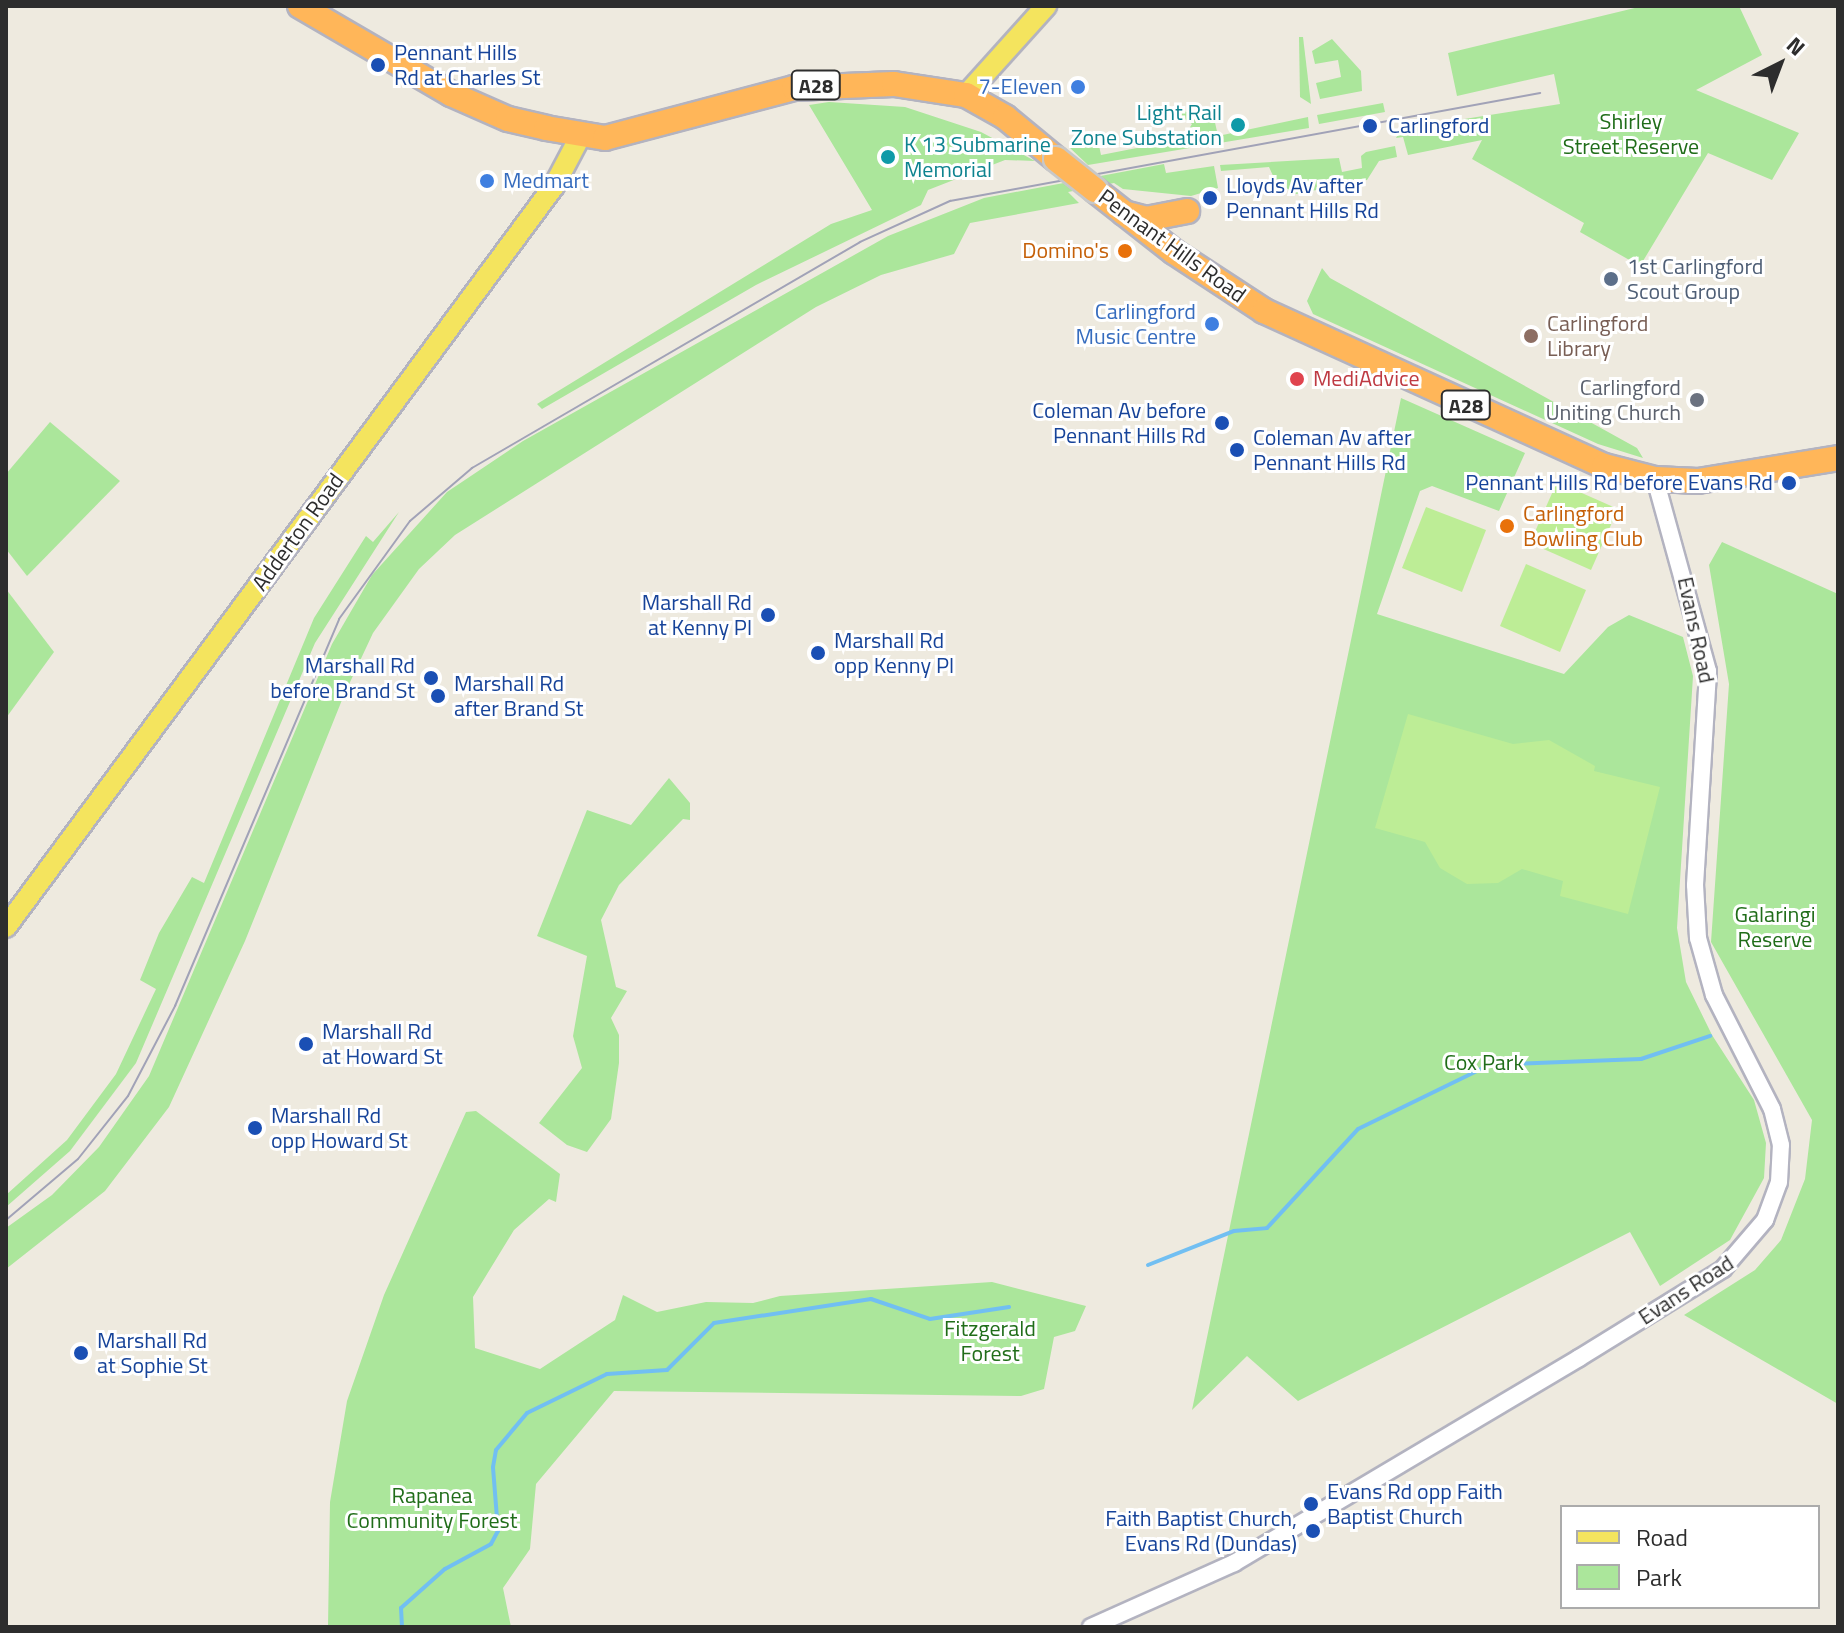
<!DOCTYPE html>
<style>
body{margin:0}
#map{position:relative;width:1844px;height:1633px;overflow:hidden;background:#eeeadf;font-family:"Titillium Web",sans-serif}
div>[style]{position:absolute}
.green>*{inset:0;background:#abe69b}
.pitch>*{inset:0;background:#bded96}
.stream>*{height:4px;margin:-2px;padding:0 2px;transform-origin:2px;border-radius:2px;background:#71bff2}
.roads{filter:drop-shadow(2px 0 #b3b3c0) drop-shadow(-2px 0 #b3b3c0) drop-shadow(0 2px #b3b3c0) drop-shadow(0 -2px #b3b3c0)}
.minor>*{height:16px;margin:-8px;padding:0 8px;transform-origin:8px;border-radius:8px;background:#fff}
.major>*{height:20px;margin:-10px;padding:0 10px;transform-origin:10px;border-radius:10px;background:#f4e45e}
.highway>*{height:24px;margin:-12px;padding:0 12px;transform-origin:12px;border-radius:12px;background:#ffb659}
.tram>*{height:2px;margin:-1px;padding:0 1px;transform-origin:1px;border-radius:1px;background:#a1a2b7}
.bridges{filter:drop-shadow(2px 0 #c8c8c8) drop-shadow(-2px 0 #c8c8c8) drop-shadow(0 2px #c8c8c8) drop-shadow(0 -2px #c8c8c8)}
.highway-bridge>*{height:24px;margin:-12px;padding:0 12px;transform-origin:12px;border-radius:12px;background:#ffb659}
.dots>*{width:22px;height:22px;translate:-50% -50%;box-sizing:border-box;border:4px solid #fff;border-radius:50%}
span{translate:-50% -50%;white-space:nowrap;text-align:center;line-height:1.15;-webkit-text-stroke:6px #fff;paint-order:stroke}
.shield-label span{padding:2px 6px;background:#fff;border:2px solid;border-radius:6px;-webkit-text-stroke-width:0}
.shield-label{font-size:20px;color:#2d2d2d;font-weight:700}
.transit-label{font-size:22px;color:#164399}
.left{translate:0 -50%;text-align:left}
.right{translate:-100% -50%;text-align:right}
.shop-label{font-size:22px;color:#366cbe}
.culture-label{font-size:22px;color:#0d838f}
.park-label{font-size:22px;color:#206d19}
.street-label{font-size:22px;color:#2d2d2d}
.food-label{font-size:22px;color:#c56008}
.service-label{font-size:22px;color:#4e5e75}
.education-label{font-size:22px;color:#785e54}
.health-label{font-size:22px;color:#be3a42}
.worship-label{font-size:22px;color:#5b616d}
.frame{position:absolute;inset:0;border:8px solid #2d2d2d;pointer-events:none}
.legend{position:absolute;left:1560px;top:1505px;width:260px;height:104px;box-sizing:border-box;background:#fff;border:2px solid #ababab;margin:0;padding:10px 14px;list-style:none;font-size:24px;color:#2d2d2d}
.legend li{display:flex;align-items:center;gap:16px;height:40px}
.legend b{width:40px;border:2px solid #ababab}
.north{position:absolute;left:1740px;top:24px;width:80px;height:80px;-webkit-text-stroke:6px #fff;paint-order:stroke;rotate:42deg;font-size:22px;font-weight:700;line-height:32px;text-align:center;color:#2d2d2d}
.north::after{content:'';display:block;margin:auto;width:28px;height:36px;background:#2d2d2d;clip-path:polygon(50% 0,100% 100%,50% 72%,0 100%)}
</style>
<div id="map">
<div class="green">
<i style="clip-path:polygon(1643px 6px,1739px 6px,1762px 55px,1696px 90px,1799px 133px,1772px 180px,1708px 153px,1640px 266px,1580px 232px,1584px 223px,1472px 159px,1482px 140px,1408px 155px,1403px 137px,1396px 138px,1401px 129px,1560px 104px,1554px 74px,1457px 96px,1448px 53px)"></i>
<i style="clip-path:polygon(1299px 37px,1303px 37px,1311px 104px,1300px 97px)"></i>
<i style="clip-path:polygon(1332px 39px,1361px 71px,1362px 91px,1320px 99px,1316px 83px,1341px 77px,1338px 60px,1315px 64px,1312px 51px)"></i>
<i style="clip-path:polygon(829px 102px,905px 107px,981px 132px,1035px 161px,1005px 160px,928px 190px,921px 205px,756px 285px,542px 409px,537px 404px,831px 224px,872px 210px,809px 105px)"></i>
<i style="clip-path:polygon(1383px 103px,1385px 112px,1319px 124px,1317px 115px)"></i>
<i style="clip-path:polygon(1169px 108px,1214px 118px,1218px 136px,1308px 117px,1309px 128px,1088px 165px,1069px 147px,1098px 141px,1101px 155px,1183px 139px,1192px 124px)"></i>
<i style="clip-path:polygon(1395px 146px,1397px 157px,1379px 161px,1367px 180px,1296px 194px,1275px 181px,1219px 192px,1275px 180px,1269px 167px,1221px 171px,1220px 165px,1339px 158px,1342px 172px,1362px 168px,1361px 156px,1366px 152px)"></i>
<i style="clip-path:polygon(1164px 164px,1166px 173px,1214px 166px,1218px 188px,1191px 196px,1123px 189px,1114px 183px,1068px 192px,1079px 203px,970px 223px,954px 254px,881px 275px,816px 307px,455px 535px,419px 569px,373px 633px,344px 695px,245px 941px,169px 1107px,105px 1191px,6px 1269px,6px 1228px,52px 1195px,99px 1147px,149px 1076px,332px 644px,372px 575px,447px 492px,523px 441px,888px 236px,984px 198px)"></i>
<i style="clip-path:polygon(1322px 268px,1330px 278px,1637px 448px,1643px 458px,1598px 444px,1313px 314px,1307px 301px)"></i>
<i style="clip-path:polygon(1401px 398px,1525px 453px,1499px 511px,1432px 486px,1420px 491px,1377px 614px,1564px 674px,1608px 627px,1629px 615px,1683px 637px,1693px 676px,1677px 928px,1686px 982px,1712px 1035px,1754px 1100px,1766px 1143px,1764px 1178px,1730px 1240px,1660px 1286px,1630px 1232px,1298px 1401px,1247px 1356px,1192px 1410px)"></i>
<i style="clip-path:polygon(50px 422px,120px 481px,27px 576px,6px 549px,6px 474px)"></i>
<i style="clip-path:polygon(399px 512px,315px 643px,136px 1063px,70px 1151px,6px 1207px,6px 1195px,67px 1140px,116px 1074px,156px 989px,140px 980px,159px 933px,192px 877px,204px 883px,314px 618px,366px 536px,373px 542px)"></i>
<i style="clip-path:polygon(1722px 542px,1838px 594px,1838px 1404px,1684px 1315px,1755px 1270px,1781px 1240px,1805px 1179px,1812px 1120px,1711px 942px,1729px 684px,1709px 565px)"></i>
<i style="clip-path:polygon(6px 589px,54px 652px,6px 718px)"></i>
<i style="clip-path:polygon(669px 778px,690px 803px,690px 820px,683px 819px,619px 885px,601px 920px,616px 987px,627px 991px,611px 1018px,619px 1035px,619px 1063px,611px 1119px,587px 1152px,567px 1145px,539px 1123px,582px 1068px,573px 1036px,587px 956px,537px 936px,587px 810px,631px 825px)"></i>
<i style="clip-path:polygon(476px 1111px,560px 1174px,556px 1202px,549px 1199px,514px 1230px,473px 1297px,475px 1348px,540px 1369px,615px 1320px,623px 1295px,657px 1312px,706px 1302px,753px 1303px,780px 1296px,992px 1282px,1086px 1306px,1075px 1331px,1054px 1337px,1044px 1389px,1021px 1396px,614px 1391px,536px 1484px,530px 1549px,503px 1588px,511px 1627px,328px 1627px,330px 1502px,347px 1401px,384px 1295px,466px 1112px)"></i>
</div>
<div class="pitch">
<i style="clip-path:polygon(1557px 482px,1618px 509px,1591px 570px,1530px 543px)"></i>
<i style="clip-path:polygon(1426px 507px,1486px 530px,1462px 592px,1402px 568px)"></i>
<i style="clip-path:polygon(1526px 564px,1586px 590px,1560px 652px,1500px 626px)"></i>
<i style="clip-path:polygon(1408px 714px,1513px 744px,1549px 740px,1595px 766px,1594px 771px,1660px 787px,1628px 914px,1560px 896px,1563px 881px,1522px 869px,1498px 883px,1467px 884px,1440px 868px,1425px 842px,1375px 828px)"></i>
</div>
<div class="stream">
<i style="left:1148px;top:1265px;width:92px;rotate:-21.6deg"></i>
<i style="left:1234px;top:1231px;width:33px;rotate:-5deg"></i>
<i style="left:1267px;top:1228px;width:134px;rotate:-47.4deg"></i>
<i style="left:1358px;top:1129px;width:146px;rotate:-26deg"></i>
<i style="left:1489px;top:1065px;width:152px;rotate:-2.3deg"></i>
<i style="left:1641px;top:1059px;width:73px;rotate:-18.4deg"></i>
<i style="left:402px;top:1627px;width:19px;rotate:-93deg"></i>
<i style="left:401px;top:1608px;width:59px;rotate:-41.6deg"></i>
<i style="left:445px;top:1569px;width:52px;rotate:-28.5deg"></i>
<i style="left:491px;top:1544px;width:15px;rotate:-62deg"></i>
<i style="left:498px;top:1531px;width:64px;rotate:-94.5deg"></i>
<i style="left:493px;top:1467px;width:17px;rotate:-80deg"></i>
<i style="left:496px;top:1450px;width:48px;rotate:-50deg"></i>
<i style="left:527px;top:1413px;width:89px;rotate:-26deg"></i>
<i style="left:607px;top:1374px;width:60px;rotate:-3.8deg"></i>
<i style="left:667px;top:1370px;width:66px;rotate:-45deg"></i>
<i style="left:714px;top:1323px;width:159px;rotate:-8.7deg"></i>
<i style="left:871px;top:1299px;width:62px;rotate:18.7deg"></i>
<i style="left:930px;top:1319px;width:80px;rotate:-8.6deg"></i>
</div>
<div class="roads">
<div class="minor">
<i style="left:1091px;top:1627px;width:157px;rotate:-24.1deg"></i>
<i style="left:1234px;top:1563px;width:401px;rotate:-30.7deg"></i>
<i style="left:1579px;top:1358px;width:169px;rotate:-31.7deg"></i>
<i style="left:1723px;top:1269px;width:65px;rotate:-49.4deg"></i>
<i style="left:1765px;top:1220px;width:40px;rotate:-69.8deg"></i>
<i style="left:1779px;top:1182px;width:37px;rotate:-87deg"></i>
<i style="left:1781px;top:1145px;width:37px;rotate:-104deg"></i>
<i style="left:1772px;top:1109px;width:128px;rotate:-117deg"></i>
<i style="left:1714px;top:995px;width:59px;rotate:-105.7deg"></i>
<i style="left:1698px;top:938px;width:53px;rotate:-93.2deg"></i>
<i style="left:1695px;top:885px;width:214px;rotate:-86.5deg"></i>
<i style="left:1708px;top:671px;width:199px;rotate:-105.4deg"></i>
</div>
<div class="major">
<i style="left:966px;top:95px;width:120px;rotate:-48deg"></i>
<i style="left:6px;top:927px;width:922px;rotate:-53.52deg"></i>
<i style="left:554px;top:186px;width:60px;rotate:-62.2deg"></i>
</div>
<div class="highway">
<i style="left:300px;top:6px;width:175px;rotate:30.2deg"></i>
<i style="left:451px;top:94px;width:62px;rotate:23.7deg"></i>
<i style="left:508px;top:119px;width:39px;rotate:13deg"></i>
<i style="left:546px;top:128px;width:60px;rotate:9.6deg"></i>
<i style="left:605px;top:138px;width:196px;rotate:-14.8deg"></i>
<i style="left:794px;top:88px;width:100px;rotate:-2.3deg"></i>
<i style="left:894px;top:84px;width:73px;rotate:8.7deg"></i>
<i style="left:966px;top:95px;width:45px;rotate:29.4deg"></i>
<i style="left:1005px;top:117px;width:66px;rotate:39.5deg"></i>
<i style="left:1095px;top:190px;width:100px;rotate:38.1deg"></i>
<i style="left:1174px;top:252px;width:108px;rotate:33.2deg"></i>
<i style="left:1264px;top:311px;width:374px;rotate:24.5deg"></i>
<i style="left:1604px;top:466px;width:53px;rotate:14.3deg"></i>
<i style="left:1655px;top:479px;width:43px;rotate:2.7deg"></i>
<i style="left:1698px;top:481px;width:142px;rotate:-9.3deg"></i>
<i style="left:1124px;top:213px;width:23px;rotate:15deg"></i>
<i style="left:1146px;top:219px;width:42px;rotate:-11deg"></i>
</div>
</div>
<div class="tram">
<i style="left:6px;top:1220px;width:94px;rotate:-40.3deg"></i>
<i style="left:78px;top:1159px;width:80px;rotate:-51.6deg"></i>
<i style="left:128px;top:1096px;width:102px;rotate:-62.4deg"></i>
<i style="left:175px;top:1006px;width:420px;rotate:-67deg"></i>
<i style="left:339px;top:619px;width:121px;rotate:-54.1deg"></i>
<i style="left:410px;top:521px;width:82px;rotate:-40.5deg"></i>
<i style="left:472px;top:468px;width:449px;rotate:-30.2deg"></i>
<i style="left:860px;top:242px;width:99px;rotate:-24.5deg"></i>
<i style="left:950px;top:201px;width:600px;rotate:-10.37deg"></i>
</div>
<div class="bridges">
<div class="highway-bridge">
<i style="left:1056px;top:159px;width:50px;rotate:38.5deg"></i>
</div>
</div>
<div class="dots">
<i style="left:378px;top:65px;background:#1a4fb4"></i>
<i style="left:1078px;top:87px;background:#3f7fe0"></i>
<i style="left:1238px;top:125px;background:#0f9aa8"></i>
<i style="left:1370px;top:126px;background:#1a4fb4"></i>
<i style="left:888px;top:157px;background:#0f9aa8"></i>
<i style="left:487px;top:181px;background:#3f7fe0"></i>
<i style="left:1210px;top:198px;background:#1a4fb4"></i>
<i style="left:1125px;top:251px;background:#e8710a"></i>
<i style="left:1611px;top:279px;background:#5c6f8a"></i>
<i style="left:1212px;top:324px;background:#3f7fe0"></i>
<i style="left:1531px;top:336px;background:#8d6e63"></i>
<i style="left:1297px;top:379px;background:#e0444e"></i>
<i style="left:1697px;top:400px;background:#6b7280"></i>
<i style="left:1222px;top:423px;background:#1a4fb4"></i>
<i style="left:1237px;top:450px;background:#1a4fb4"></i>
<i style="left:1789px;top:483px;background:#1a4fb4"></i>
<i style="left:1507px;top:526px;background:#e8710a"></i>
<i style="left:768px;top:615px;background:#1a4fb4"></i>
<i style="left:818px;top:653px;background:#1a4fb4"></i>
<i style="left:431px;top:678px;background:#1a4fb4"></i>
<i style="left:438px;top:696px;background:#1a4fb4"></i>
<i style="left:306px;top:1044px;background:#1a4fb4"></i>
<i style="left:255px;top:1128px;background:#1a4fb4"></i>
<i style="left:81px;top:1353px;background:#1a4fb4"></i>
<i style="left:1311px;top:1504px;background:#1a4fb4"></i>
<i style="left:1313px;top:1531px;background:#1a4fb4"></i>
</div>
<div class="shield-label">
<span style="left:816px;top:85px">A28</span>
<span style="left:1466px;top:405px">A28</span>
</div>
<div class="transit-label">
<span class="left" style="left:394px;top:65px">Pennant Hills<br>Rd at Charles St</span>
<span class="left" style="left:1388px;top:126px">Carlingford</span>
<span class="left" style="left:1226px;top:198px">Lloyds Av after<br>Pennant Hills Rd</span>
<span class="right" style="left:1206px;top:423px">Coleman Av before<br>Pennant Hills Rd</span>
<span class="left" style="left:1253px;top:450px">Coleman Av after<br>Pennant Hills Rd</span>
<span class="right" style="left:1773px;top:483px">Pennant Hills Rd before Evans Rd</span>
<span class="right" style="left:752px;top:615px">Marshall Rd<br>at Kenny Pl</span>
<span class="left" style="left:834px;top:653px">Marshall Rd<br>opp Kenny Pl</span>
<span class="right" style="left:415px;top:678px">Marshall Rd<br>before Brand St</span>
<span class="left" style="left:454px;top:696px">Marshall Rd<br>after Brand St</span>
<span class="left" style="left:322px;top:1044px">Marshall Rd<br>at Howard St</span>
<span class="left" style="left:271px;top:1128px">Marshall Rd<br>opp Howard St</span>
<span class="left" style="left:97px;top:1353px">Marshall Rd<br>at Sophie St</span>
<span class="left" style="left:1327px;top:1504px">Evans Rd opp Faith<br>Baptist Church</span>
<span class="right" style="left:1297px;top:1531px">Faith Baptist Church,<br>Evans Rd (Dundas)</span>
</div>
<div class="shop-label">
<span class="right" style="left:1062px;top:87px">7-Eleven</span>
<span class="left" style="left:503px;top:181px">Medmart</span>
<span class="right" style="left:1196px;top:324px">Carlingford<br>Music Centre</span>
</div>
<div class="culture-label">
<span class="right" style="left:1222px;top:125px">Light Rail<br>Zone Substation</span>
<span class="left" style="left:904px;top:157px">K 13 Submarine<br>Memorial</span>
</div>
<div class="park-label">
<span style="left:1631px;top:134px">Shirley<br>Street Reserve</span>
<span style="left:1775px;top:927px">Galaringi<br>Reserve</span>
<span style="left:1484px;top:1063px">Cox Park</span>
<span style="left:990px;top:1341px">Fitzgerald<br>Forest</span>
<span style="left:432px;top:1508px">Rapanea<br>Community Forest</span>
</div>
<div class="street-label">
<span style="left:1172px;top:246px;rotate:36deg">Pennant Hills Road</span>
<span style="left:298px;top:532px;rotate:-54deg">Adderton Road</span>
<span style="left:1696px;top:630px;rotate:78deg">Evans Road</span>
<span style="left:1686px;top:1290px;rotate:-33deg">Evans Road</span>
</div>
<div class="food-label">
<span class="right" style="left:1109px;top:251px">Domino's</span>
<span class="left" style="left:1523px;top:526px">Carlingford<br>Bowling Club</span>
</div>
<div class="service-label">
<span class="left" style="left:1627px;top:279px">1st Carlingford<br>Scout Group</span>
</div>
<div class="education-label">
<span class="left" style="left:1547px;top:336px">Carlingford<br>Library</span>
</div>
<div class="health-label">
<span class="left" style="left:1313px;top:379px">MediAdvice</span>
</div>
<div class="worship-label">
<span class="right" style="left:1681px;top:400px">Carlingford<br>Uniting Church</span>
</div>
<div class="frame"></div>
<ul class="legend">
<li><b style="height:10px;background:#f4e45e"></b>Road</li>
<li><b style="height:22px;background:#abe69b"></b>Park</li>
</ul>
<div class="north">N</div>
</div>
